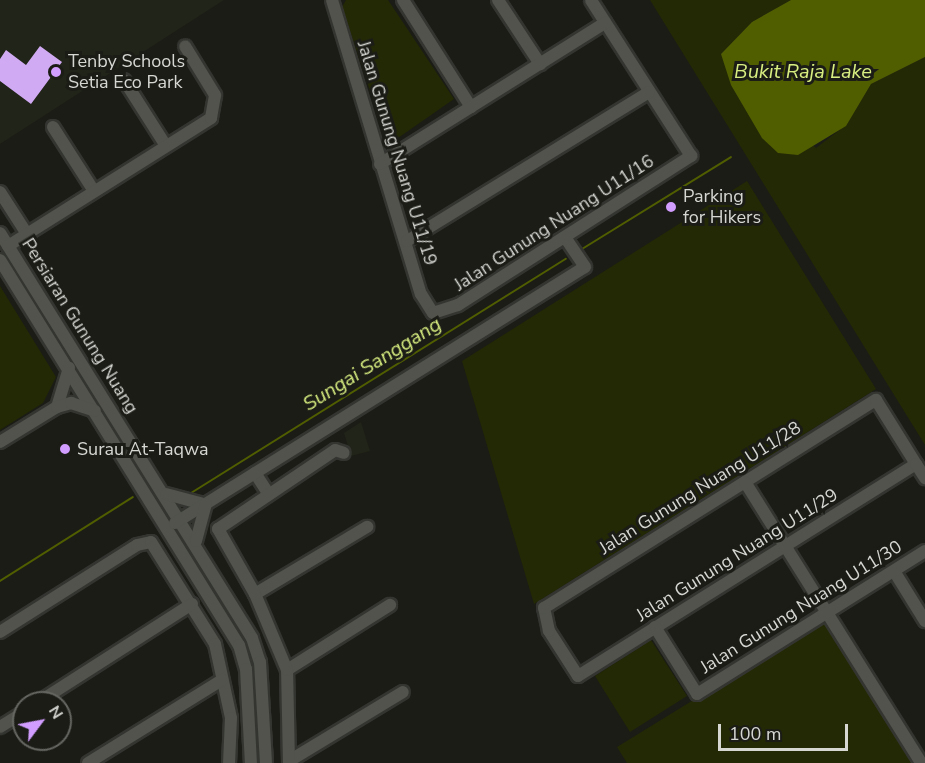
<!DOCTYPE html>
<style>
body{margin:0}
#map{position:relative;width:925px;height:763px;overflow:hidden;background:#1b1c16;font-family:"Nunito Sans",sans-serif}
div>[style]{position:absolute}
.built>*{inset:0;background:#212418}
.green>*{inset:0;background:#232905}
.water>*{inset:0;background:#515e00}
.stream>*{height:2px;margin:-1px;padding:0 1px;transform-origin:1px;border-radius:1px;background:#515e00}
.building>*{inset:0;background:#d0aaf2}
.roads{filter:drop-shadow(2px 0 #343531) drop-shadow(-2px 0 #343531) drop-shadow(0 2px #343531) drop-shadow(0 -2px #343531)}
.minor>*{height:12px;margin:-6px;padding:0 6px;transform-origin:6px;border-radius:6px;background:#51534c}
.dots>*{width:16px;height:16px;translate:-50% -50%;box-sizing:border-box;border:3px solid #1b1c16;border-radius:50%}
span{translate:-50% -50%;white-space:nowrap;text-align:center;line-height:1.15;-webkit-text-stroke:6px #1b1c16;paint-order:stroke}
.poi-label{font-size:18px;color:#d6d7d3}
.left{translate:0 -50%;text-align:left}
.street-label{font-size:18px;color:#d6d7d3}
.water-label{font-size:20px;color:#d8ee80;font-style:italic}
.north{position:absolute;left:12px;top:691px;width:60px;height:60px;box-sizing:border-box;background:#1b1c16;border:2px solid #666762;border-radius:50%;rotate:58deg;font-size:16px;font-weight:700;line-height:24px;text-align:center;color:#d6d7d3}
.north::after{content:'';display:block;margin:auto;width:21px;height:27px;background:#d19dfe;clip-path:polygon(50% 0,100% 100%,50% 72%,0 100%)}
.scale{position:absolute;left:718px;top:724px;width:130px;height:27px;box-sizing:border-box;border:3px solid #d6d7d3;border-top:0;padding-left:8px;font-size:18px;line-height:21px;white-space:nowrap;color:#d6d7d3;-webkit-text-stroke:4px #1b1c16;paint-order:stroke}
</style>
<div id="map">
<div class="built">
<i style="clip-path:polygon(0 0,224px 0,0 144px)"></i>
<i style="clip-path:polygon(361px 422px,370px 451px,351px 456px,344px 433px)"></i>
</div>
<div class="green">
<i style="clip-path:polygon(346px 0,388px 0,454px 99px,388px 145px,342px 7px)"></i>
<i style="clip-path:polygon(650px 0,791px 0,752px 22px,721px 54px,816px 148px,846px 125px,871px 84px,925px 57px,925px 445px)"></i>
<i style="clip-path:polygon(747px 181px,876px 389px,534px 604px,462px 361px)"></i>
<i style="clip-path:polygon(0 286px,56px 377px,43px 403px,0 430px)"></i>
<i style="clip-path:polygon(825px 619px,914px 763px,627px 763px,617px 747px)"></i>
<i style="clip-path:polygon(651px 640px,687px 696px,630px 732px,595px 676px)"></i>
</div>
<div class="water">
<i style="clip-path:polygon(791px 0,925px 0,925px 57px,871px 84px,846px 126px,798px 155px,778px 153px,762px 138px,731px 85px,721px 54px,752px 22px)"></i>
</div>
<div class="stream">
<i style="left:582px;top:249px;width:175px;rotate:-31.7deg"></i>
<i style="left:191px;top:493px;width:442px;rotate:-32deg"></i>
<i style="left:0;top:581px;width:157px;rotate:-32.3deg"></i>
</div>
<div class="building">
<i style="clip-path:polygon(40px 46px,62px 62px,31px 104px,0 81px,0 59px,6px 50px,26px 65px)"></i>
</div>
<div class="roads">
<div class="minor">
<i style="left:332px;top:0;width:307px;rotate:73.2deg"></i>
<i style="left:421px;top:294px;width:22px;rotate:58deg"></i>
<i style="left:433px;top:313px;width:26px;rotate:-18deg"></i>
<i style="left:458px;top:305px;width:277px;rotate:-32.6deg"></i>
<i style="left:691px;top:156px;width:185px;rotate:-122.7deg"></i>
<i style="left:403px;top:0;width:127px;rotate:57.6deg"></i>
<i style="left:498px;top:0;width:77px;rotate:56.7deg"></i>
<i style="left:124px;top:80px;width:78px;rotate:57.5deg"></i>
<i style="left:53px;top:127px;width:76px;rotate:57.4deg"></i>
<i style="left:380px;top:164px;width:266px;rotate:-32.1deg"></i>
<i style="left:0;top:192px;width:50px;rotate:57.3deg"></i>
<i style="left:0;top:233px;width:477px;rotate:58.1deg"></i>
<i style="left:252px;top:638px;width:25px;rotate:72deg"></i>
<i style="left:260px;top:662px;width:101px;rotate:86.6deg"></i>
<i style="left:407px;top:241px;width:284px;rotate:-31.6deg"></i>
<i style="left:8px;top:246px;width:240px;rotate:-32.2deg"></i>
<i style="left:211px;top:118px;width:23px;rotate:-80deg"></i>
<i style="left:215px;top:95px;width:57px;rotate:-121.5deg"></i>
<i style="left:0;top:260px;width:453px;rotate:58.2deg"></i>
<i style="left:239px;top:645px;width:25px;rotate:74deg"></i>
<i style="left:246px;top:669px;width:94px;rotate:87deg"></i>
<i style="left:57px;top:407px;width:41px;rotate:-72.9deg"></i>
<i style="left:0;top:442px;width:67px;rotate:-31.6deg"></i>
<i style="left:57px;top:407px;width:15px;rotate:-16deg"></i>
<i style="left:71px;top:403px;width:25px;rotate:18deg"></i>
<i style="left:916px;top:464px;width:399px;rotate:147.9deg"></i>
<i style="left:578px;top:676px;width:54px;rotate:-122.8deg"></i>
<i style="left:549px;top:631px;width:24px;rotate:-102deg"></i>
<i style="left:544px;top:608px;width:392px;rotate:-32.1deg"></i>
<i style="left:876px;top:400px;width:75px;rotate:58deg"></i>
<i style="left:916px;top:464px;width:17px;rotate:57deg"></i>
<i style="left:255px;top:473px;width:24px;rotate:57deg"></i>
<i style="left:745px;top:482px;width:332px;rotate:57.9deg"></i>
<i style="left:166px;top:494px;width:38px;rotate:15deg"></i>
<i style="left:175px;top:523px;width:483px;rotate:-32deg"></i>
<i style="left:585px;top:267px;width:36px;rotate:-124deg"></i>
<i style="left:196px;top:541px;width:38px;rotate:-75deg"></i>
<i style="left:894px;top:571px;width:59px;rotate:58.2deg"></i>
<i style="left:255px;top:594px;width:131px;rotate:-30.9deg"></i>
<i style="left:655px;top:627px;width:79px;rotate:57.9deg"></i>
<i style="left:697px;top:694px;width:269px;rotate:-32.1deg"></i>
<i style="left:0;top:632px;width:162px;rotate:-32.4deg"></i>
<i style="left:137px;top:545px;width:14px;rotate:-12deg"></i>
<i style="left:151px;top:542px;width:120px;rotate:57.9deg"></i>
<i style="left:215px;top:644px;width:76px;rotate:77.8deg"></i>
<i style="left:231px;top:718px;width:45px;rotate:92.5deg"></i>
<i style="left:287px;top:670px;width:122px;rotate:-32.3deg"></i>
<i style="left:37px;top:703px;width:184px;rotate:-32.6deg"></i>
<i style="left:0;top:727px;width:28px;rotate:-32deg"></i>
<i style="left:289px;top:761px;width:133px;rotate:-31.2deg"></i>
<i style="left:88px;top:763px;width:158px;rotate:-31.8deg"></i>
<i style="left:289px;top:763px;width:93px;rotate:-91.2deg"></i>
<i style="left:287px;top:670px;width:82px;rotate:-112.8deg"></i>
<i style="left:255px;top:594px;width:75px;rotate:-119.6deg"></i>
<i style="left:218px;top:529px;width:141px;rotate:-34deg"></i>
<i style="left:335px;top:450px;width:9px;rotate:18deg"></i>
</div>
</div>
<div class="dots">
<i style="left:56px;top:72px;background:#d19dfe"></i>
<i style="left:671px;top:207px;background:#d19dfe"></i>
<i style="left:65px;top:449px;background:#d19dfe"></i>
</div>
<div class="poi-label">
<span class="left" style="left:68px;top:72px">Tenby Schools<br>Setia Eco Park</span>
<span class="left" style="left:683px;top:207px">Parking<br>for Hikers</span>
<span class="left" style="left:77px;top:449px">Surau At-Taqwa</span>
</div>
<div class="street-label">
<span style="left:397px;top:153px;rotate:73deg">Jalan Gunung Nuang U11/19</span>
<span style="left:554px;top:223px;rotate:-33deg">Jalan Gunung Nuang U11/16</span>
<span style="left:80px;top:326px;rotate:58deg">Persiaran Gunung Nuang</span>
<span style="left:700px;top:488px;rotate:-32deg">Jalan Gunung Nuang U11/28</span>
<span style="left:737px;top:555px;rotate:-32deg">Jalan Gunung Nuang U11/29</span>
<span style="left:801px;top:607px;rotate:-32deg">Jalan Gunung Nuang U11/30</span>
</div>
<div class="water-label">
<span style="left:803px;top:71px">Bukit Raja Lake</span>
<span style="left:372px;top:364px;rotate:-32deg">Sungai Sanggang</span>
</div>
<div class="north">N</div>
<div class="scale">100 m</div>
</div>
